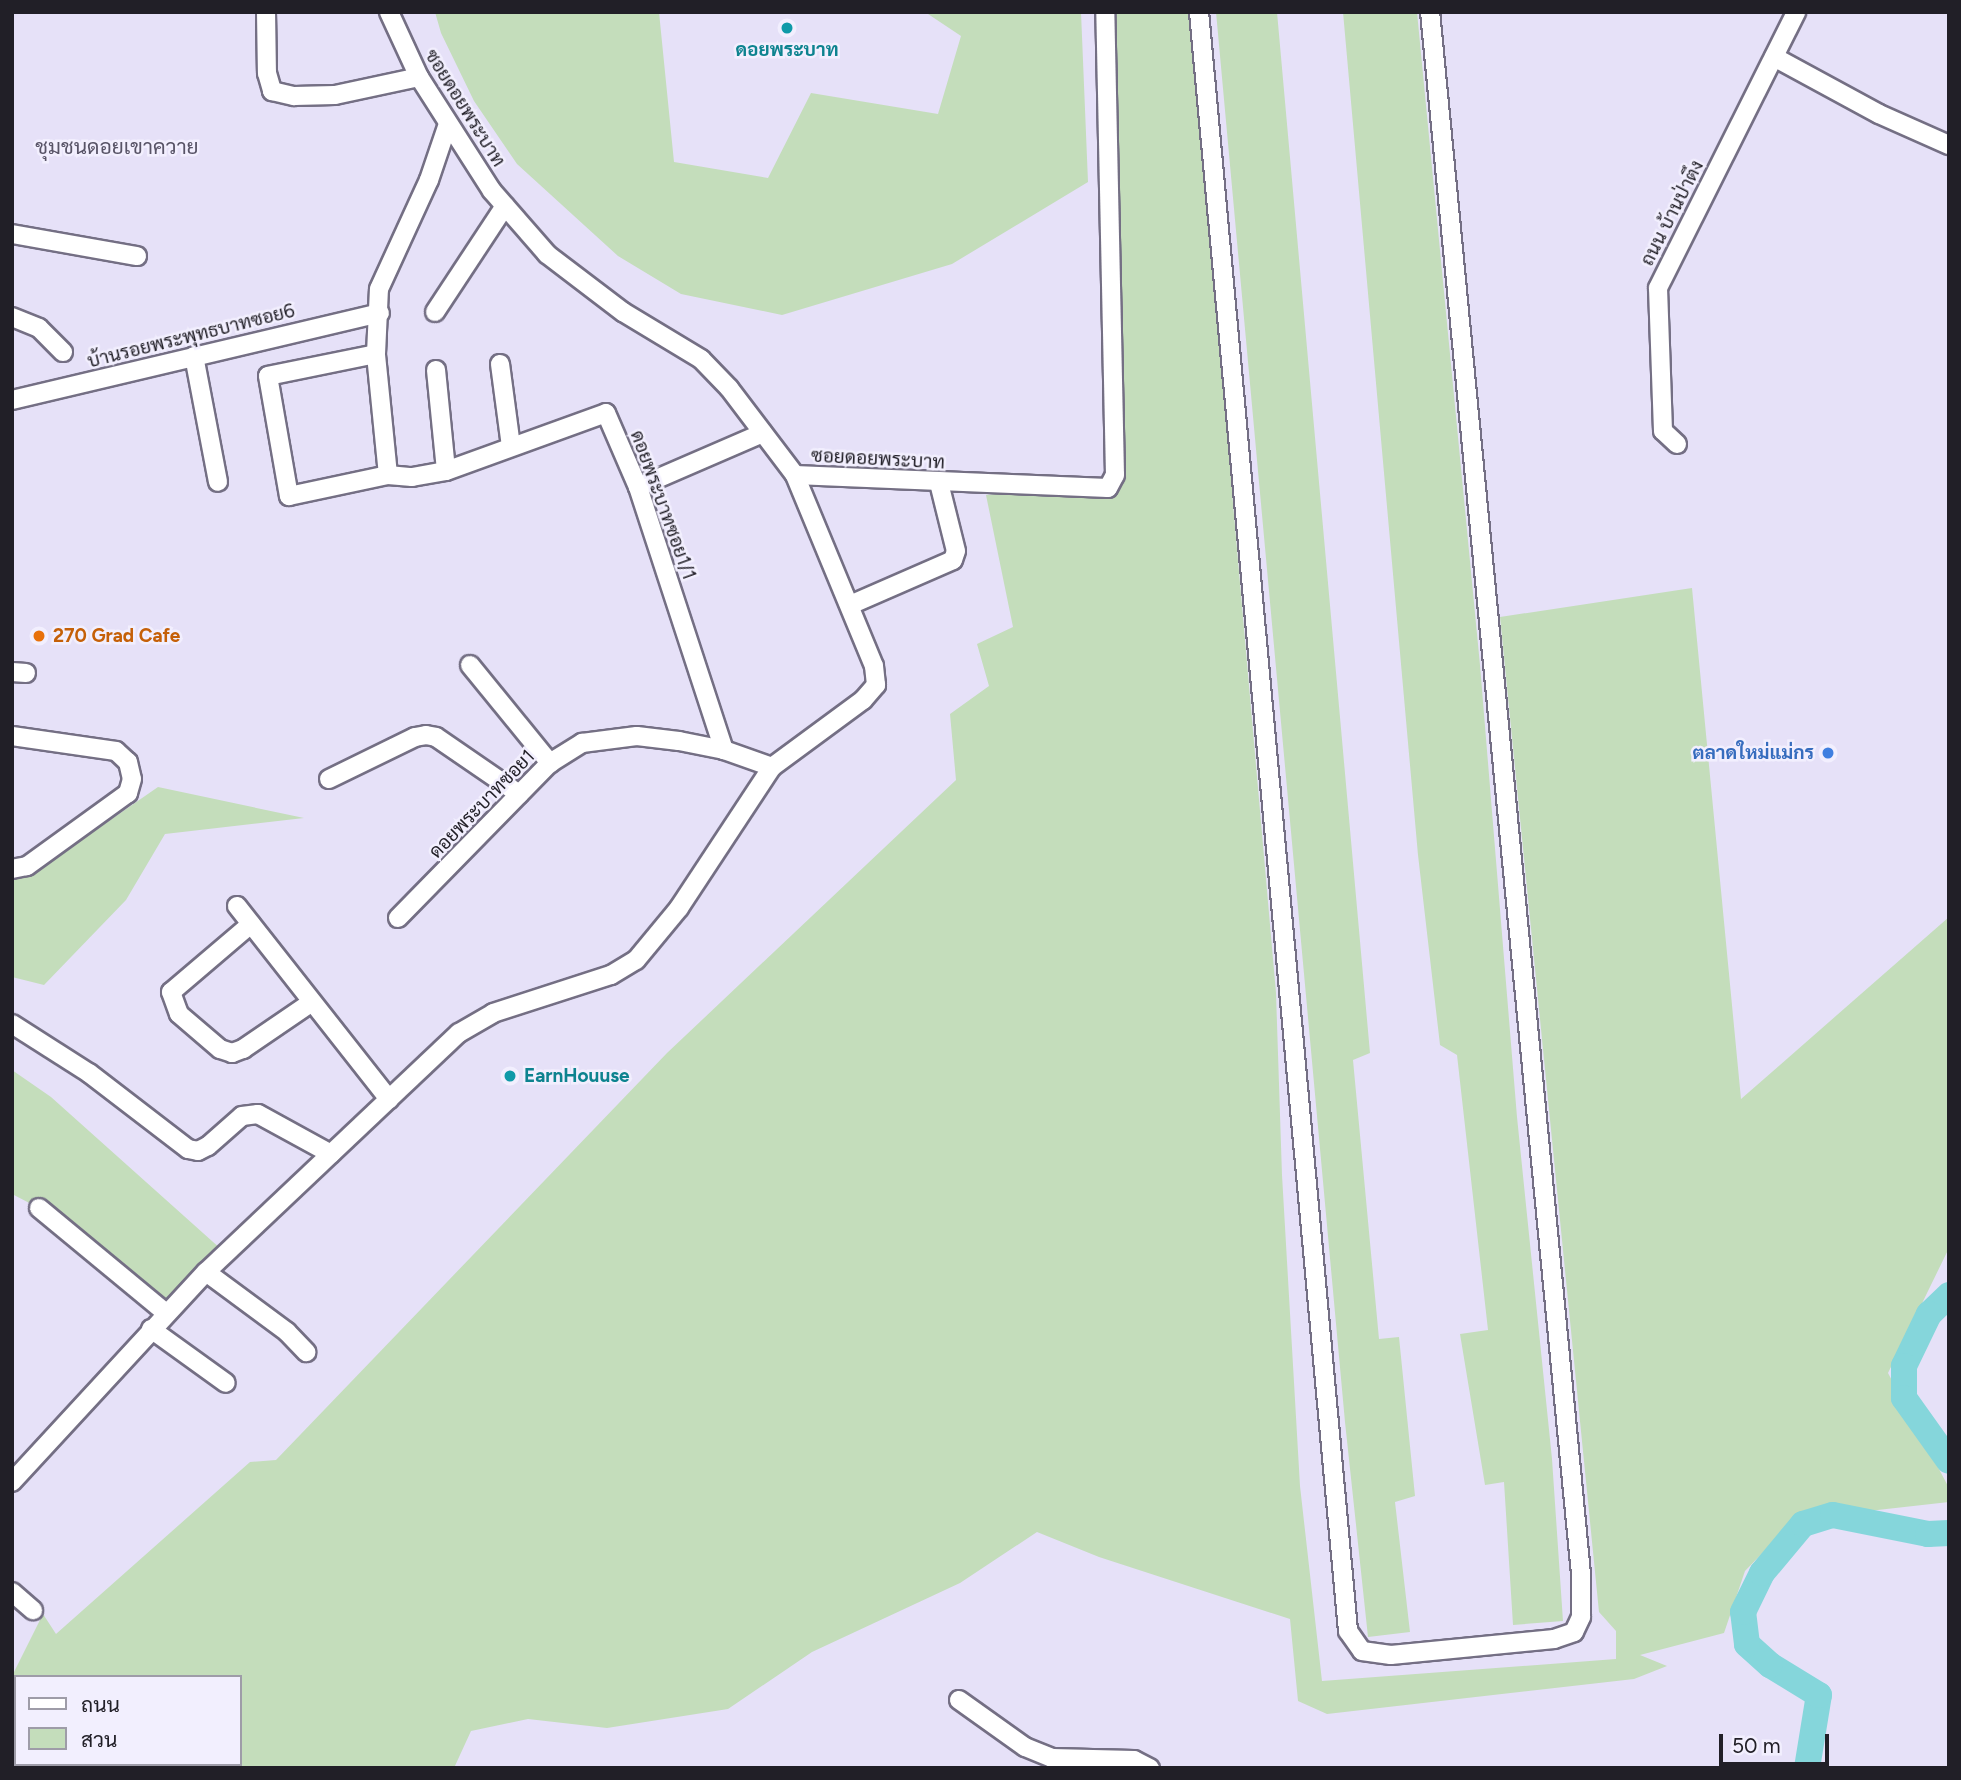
<!DOCTYPE html>
<meta charset="utf-8">
<style>
body{margin:0}
#map{position:relative;width:1961px;height:1780px;overflow:hidden;background:#e6e1f8;font-family:Figtree,Sarabun,sans-serif}
div>[style]{position:absolute}
.green>*{inset:0;background:#c4ddbb}
.river>*{height:26px;margin:-13px;padding:0 13px;transform-origin:13px;border-radius:13px;background:#85d6db}
.roads{filter:drop-shadow(2px 0 #746f84) drop-shadow(-2px 0 #746f84) drop-shadow(0 2px #746f84) drop-shadow(0 -2px #746f84)}
.minor>*{height:18px;margin:-9px;padding:0 9px;transform-origin:9px;border-radius:9px;background:#fff}
.dots>*{width:19px;height:19px;translate:-50% -50%;box-sizing:border-box;border:4px solid #f2effe;border-radius:50%}
span{translate:-50% -50%;white-space:nowrap;text-align:center;line-height:1.15;-webkit-text-stroke:5px #f2effe;paint-order:stroke}
.culture-label{font-size:19px;color:#0d838f;font-weight:700}
.left{translate:0 -50%;text-align:left}
.street-label{font-size:19px;color:#211f27}
.food-label{font-size:19px;color:#c56008;font-weight:700}
.shop-label{font-size:19px;color:#366cbe;font-weight:700}
.right{translate:-100% -50%;text-align:right}
.neighbourhood-label{font-size:21px;color:#585467}
.frame{position:absolute;inset:0;border:14px solid #211f27;pointer-events:none}
.legend{position:absolute;left:14px;top:1675px;width:228px;height:91px;box-sizing:border-box;background:#f2effe;border:2px solid #9e9ca8;margin:0;padding:9px 12px;list-style:none;font-size:21px;color:#211f27}
.legend li{display:flex;align-items:center;gap:14px;height:35px}
.legend b{width:35px;border:2px solid #9e9ca8}
.scale{position:absolute;left:1719px;top:1734px;width:110px;height:32px;box-sizing:border-box;border:4px solid #211f27;border-top:0;padding-left:9px;font-size:21px;line-height:24px;white-space:nowrap;color:#211f27;-webkit-text-stroke:5px #f2effe;paint-order:stroke}
</style>
<div id="map">
<div class="green">
<i style="clip-path:polygon(435px 12px,659px 12px,674px 162px,768px 178px,811px 93px,938px 114px,961px 36px,925px 12px,1081px 12px,1088px 182px,952px 264px,782px 315px,681px 294px,618px 256px,517px 164px,474px 101px,441px 33px)"></i>
<i style="clip-path:polygon(evenodd,1105px 12px,1199px 12px,1243px 486px,1232px 492px,1276px 993px,1282px 1175px,1300px 1486px,1322px 1681px,1616px 1659px,1616px 1631px,1599px 1612px,1500px 617px,1692px 588px,1741px 1099px,1949px 917px,1949px 1248px,1888px 1373px,1949px 1488px,1949px 1502px,1833px 1515px,1801px 1513px,1745px 1571px,1724px 1633px,1640px 1655px,1667px 1666px,1634px 1679px,1327px 1714px,1298px 1701px,1290px 1619px,1099px 1557px,1037px 1532px,960px 1583px,812px 1652px,728px 1709px,607px 1728px,528px 1719px,471px 1731px,454px 1768px,12px 1768px,12px 1676px,43px 1614px,56px 1634px,250px 1462px,276px 1460px,667px 1053px,956px 780px,950px 714px,989px 686px,977px 644px,1013px 627px,986px 495px,1119px 481px,1105px 12px,16px 1677px,240px 1677px,240px 1764px,16px 1764px,16px 1677px)"></i>
<i style="clip-path:polygon(1216px 12px,1277px 12px,1370px 1053px,1353px 1060px,1379px 1339px,1399px 1337px,1415px 1496px,1395px 1502px,1410px 1632px,1368px 1637px,1345px 1422px)"></i>
<i style="clip-path:polygon(1343px 12px,1417px 12px,1480px 665px,1517px 1117px,1552px 1459px,1563px 1621px,1513px 1625px,1504px 1482px,1485px 1485px,1460px 1334px,1488px 1330px,1457px 1055px,1440px 1045px,1418px 855px)"></i>
<i style="clip-path:polygon(158px 787px,304px 818px,165px 834px,126px 900px,44px 985px,12px 977px,12px 878px,18px 879px,54px 859px)"></i>
<i style="clip-path:polygon(12px 1070px,51px 1097px,222px 1250px,160px 1309px,39px 1208px,12px 1194px)"></i>
</div>
<div class="river">
<i style="left:1949px;top:1295px;width:28px;rotate:136deg"></i>
<i style="left:1929px;top:1314px;width:58px;rotate:115.7deg"></i>
<i style="left:1904px;top:1366px;width:32px;rotate:90deg"></i>
<i style="left:1904px;top:1398px;width:77px;rotate:54.5deg"></i>
<i style="left:1807px;top:1768px;width:74px;rotate:-80.7deg"></i>
<i style="left:1819px;top:1695px;width:57px;rotate:-148.5deg"></i>
<i style="left:1770px;top:1665px;width:31px;rotate:-138deg"></i>
<i style="left:1747px;top:1644px;width:32px;rotate:-97deg"></i>
<i style="left:1743px;top:1612px;width:43px;rotate:-64deg"></i>
<i style="left:1762px;top:1573px;width:64px;rotate:-50.1deg"></i>
<i style="left:1803px;top:1524px;width:31px;rotate:-17deg"></i>
<i style="left:1833px;top:1515px;width:97px;rotate:11.3deg"></i>
<i style="left:1928px;top:1534px;width:21px;rotate:-3deg"></i>
</div>
<div class="roads">
<div class="minor">
<i style="left:266px;top:12px;width:61px;rotate:89.1deg"></i>
<i style="left:267px;top:73px;width:19px;rotate:74deg"></i>
<i style="left:272px;top:91px;width:23px;rotate:13deg"></i>
<i style="left:294px;top:96px;width:41px;rotate:-1.4deg"></i>
<i style="left:335px;top:95px;width:86px;rotate:-12.1deg"></i>
<i style="left:1199px;top:12px;width:1626px;rotate:84.74deg"></i>
<i style="left:1348px;top:1631px;width:24px;rotate:55deg"></i>
<i style="left:1362px;top:1651px;width:29px;rotate:8deg"></i>
<i style="left:1391px;top:1655px;width:164px;rotate:-5.6deg"></i>
<i style="left:1554px;top:1639px;width:21px;rotate:-19deg"></i>
<i style="left:1574px;top:1632px;width:17px;rotate:-65deg"></i>
<i style="left:1581px;top:1617px;width:43px;rotate:-90deg"></i>
<i style="left:1581px;top:1574px;width:1569px;rotate:-95.52deg"></i>
<i style="left:1774px;top:57px;width:119px;rotate:28.5deg"></i>
<i style="left:1879px;top:114px;width:77px;rotate:23.9deg"></i>
<i style="left:12px;top:234px;width:127px;rotate:10deg"></i>
<i style="left:435px;top:312px;width:127px;rotate:-56.6deg"></i>
<i style="left:12px;top:317px;width:29px;rotate:22deg"></i>
<i style="left:39px;top:328px;width:34px;rotate:45deg"></i>
<i style="left:376px;top:354px;width:110px;rotate:168.5deg"></i>
<i style="left:268px;top:376px;width:122px;rotate:80.1deg"></i>
<i style="left:289px;top:496px;width:101px;rotate:-12deg"></i>
<i style="left:388px;top:475px;width:24px;rotate:5deg"></i>
<i style="left:412px;top:477px;width:35px;rotate:-10deg"></i>
<i style="left:446px;top:471px;width:170px;rotate:-19.9deg"></i>
<i style="left:606px;top:413px;width:81px;rotate:66.6deg"></i>
<i style="left:638px;top:487px;width:277px;rotate:71.9deg"></i>
<i style="left:194px;top:356px;width:128px;rotate:79.2deg"></i>
<i style="left:500px;top:364px;width:83px;rotate:82.4deg"></i>
<i style="left:436px;top:370px;width:101px;rotate:84.3deg"></i>
<i style="left:12px;top:400px;width:378px;rotate:-13.3deg"></i>
<i style="left:1677px;top:444px;width:19px;rotate:-137deg"></i>
<i style="left:1663px;top:431px;width:143px;rotate:-92deg"></i>
<i style="left:1658px;top:288px;width:309px;rotate:-63.4deg"></i>
<i style="left:388px;top:475px;width:122px;rotate:-95.7deg"></i>
<i style="left:376px;top:354px;width:65px;rotate:-87.4deg"></i>
<i style="left:379px;top:289px;width:120px;rotate:-65.4deg"></i>
<i style="left:429px;top:180px;width:59px;rotate:-71.3deg"></i>
<i style="left:795px;top:475px;width:313px;rotate:2.4deg"></i>
<i style="left:1108px;top:488px;width:15px;rotate:-62deg"></i>
<i style="left:1115px;top:475px;width:463px;rotate:-91.2deg"></i>
<i style="left:638px;top:487px;width:136px;rotate:-23.4deg"></i>
<i style="left:850px;top:605px;width:112px;rotate:-23.6deg"></i>
<i style="left:953px;top:560px;width:9px;rotate:-72deg"></i>
<i style="left:956px;top:551px;width:70px;rotate:-104deg"></i>
<i style="left:470px;top:665px;width:127px;rotate:50.8deg"></i>
<i style="left:12px;top:672px;width:14px;rotate:4deg"></i>
<i style="left:12px;top:736px;width:105px;rotate:8.2deg"></i>
<i style="left:116px;top:751px;width:16px;rotate:43deg"></i>
<i style="left:128px;top:762px;width:17px;rotate:77deg"></i>
<i style="left:132px;top:779px;width:15px;rotate:106deg"></i>
<i style="left:128px;top:793px;width:125px;rotate:144.1deg"></i>
<i style="left:27px;top:866px;width:15px;rotate:169deg"></i>
<i style="left:329px;top:779px;width:96px;rotate:-26deg"></i>
<i style="left:415px;top:737px;width:11px;rotate:-10deg"></i>
<i style="left:426px;top:735px;width:10px;rotate:11deg"></i>
<i style="left:436px;top:737px;width:101px;rotate:34.5deg"></i>
<i style="left:237px;top:906px;width:246px;rotate:51.8deg"></i>
<i style="left:398px;top:918px;width:217px;rotate:-45.6deg"></i>
<i style="left:550px;top:763px;width:38px;rotate:-32deg"></i>
<i style="left:582px;top:743px;width:55px;rotate:-7.3deg"></i>
<i style="left:637px;top:736px;width:42px;rotate:6.8deg"></i>
<i style="left:679px;top:741px;width:46px;rotate:11.3deg"></i>
<i style="left:724px;top:750px;width:51px;rotate:19.5deg"></i>
<i style="left:251px;top:924px;width:105px;rotate:139.6deg"></i>
<i style="left:171px;top:992px;width:23px;rotate:70deg"></i>
<i style="left:179px;top:1014px;width:54px;rotate:40.5deg"></i>
<i style="left:220px;top:1049px;width:13px;rotate:18deg"></i>
<i style="left:232px;top:1053px;width:12px;rotate:-20deg"></i>
<i style="left:243px;top:1049px;width:83px;rotate:-34.3deg"></i>
<i style="left:12px;top:1024px;width:91px;rotate:32.5deg"></i>
<i style="left:89px;top:1073px;width:125px;rotate:37.5deg"></i>
<i style="left:188px;top:1149px;width:10px;rotate:11deg"></i>
<i style="left:198px;top:1151px;width:11px;rotate:-27deg"></i>
<i style="left:208px;top:1146px;width:45px;rotate:-41.4deg"></i>
<i style="left:242px;top:1116px;width:16px;rotate:-7deg"></i>
<i style="left:258px;top:1114px;width:83px;rotate:28.7deg"></i>
<i style="left:39px;top:1208px;width:165px;rotate:39.6deg"></i>
<i style="left:206px;top:1272px;width:101px;rotate:36.5deg"></i>
<i style="left:287px;top:1332px;width:28px;rotate:46deg"></i>
<i style="left:151px;top:1329px;width:92px;rotate:35.8deg"></i>
<i style="left:12px;top:1482px;width:286px;rotate:-47.3deg"></i>
<i style="left:206px;top:1272px;width:348px;rotate:-43.4deg"></i>
<i style="left:459px;top:1033px;width:39px;rotate:-30deg"></i>
<i style="left:493px;top:1013px;width:124px;rotate:-17.9deg"></i>
<i style="left:611px;top:975px;width:29px;rotate:-31deg"></i>
<i style="left:636px;top:960px;width:67px;rotate:-50.4deg"></i>
<i style="left:679px;top:908px;width:169px;rotate:-56.6deg"></i>
<i style="left:772px;top:767px;width:113px;rotate:-36.4deg"></i>
<i style="left:863px;top:700px;width:20px;rotate:-49deg"></i>
<i style="left:876px;top:685px;width:19px;rotate:-96deg"></i>
<i style="left:874px;top:666px;width:207px;rotate:-112.5deg"></i>
<i style="left:795px;top:475px;width:109px;rotate:-127.2deg"></i>
<i style="left:729px;top:388px;width:40px;rotate:-134deg"></i>
<i style="left:701px;top:359px;width:91px;rotate:-148.9deg"></i>
<i style="left:623px;top:312px;width:96px;rotate:-142.7deg"></i>
<i style="left:547px;top:254px;width:84px;rotate:-131.1deg"></i>
<i style="left:492px;top:191px;width:135px;rotate:-122.6deg"></i>
<i style="left:419px;top:77px;width:72px;rotate:-114.8deg"></i>
<i style="left:12px;top:1592px;width:28px;rotate:41deg"></i>
<i style="left:959px;top:1700px;width:81px;rotate:35.5deg"></i>
<i style="left:1025px;top:1747px;width:29px;rotate:22deg"></i>
<i style="left:1052px;top:1758px;width:82px;rotate:1.4deg"></i>
<i style="left:1134px;top:1760px;width:18px;rotate:27deg"></i>
</div>
</div>
<div class="dots">
<i style="left:787px;top:28px;background:#0f9aa8"></i>
<i style="left:39px;top:636px;background:#e8710a"></i>
<i style="left:1828px;top:753px;background:#3f7fe0"></i>
<i style="left:510px;top:1076px;background:#0f9aa8"></i>
</div>
<div class="culture-label">
<span style="left:787px;top:50px">ดอยพระบาท</span>
<span class="left" style="left:524px;top:1076px">EarnHouuse</span>
</div>
<div class="street-label">
<span style="left:465px;top:108px;rotate:58deg">ซอยดอยพระบาท</span>
<span style="left:1672px;top:213px;rotate:-63deg">ถนน บ้านป่าตึง</span>
<span style="left:191px;top:336px;rotate:-14deg">บ้านรอยพระพุทธบาทซอย6</span>
<span style="left:878px;top:459px;rotate:3deg">ซอยดอยพระบาท</span>
<span style="left:663px;top:505px;rotate:70deg">ดอยพระบาทซอย1/1</span>
<span style="left:482px;top:804px;rotate:-46deg">ดอยพระบาทซอย1</span>
</div>
<div class="food-label">
<span class="left" style="left:53px;top:636px">270 Grad Cafe</span>
</div>
<div class="shop-label">
<span class="right" style="left:1814px;top:753px">ตลาดใหม่แม่กร</span>
</div>
<div class="neighbourhood-label">
<span style="left:117px;top:147px">ชุมชนดอยเขาควาย</span>
</div>
<div class="frame"></div>
<ul class="legend">
<li><b style="height:9px;background:#fff"></b>ถนน</li>
<li><b style="height:19px;background:#c4ddbb"></b>สวน</li>
</ul>
<div class="scale">50 m</div>
</div>
